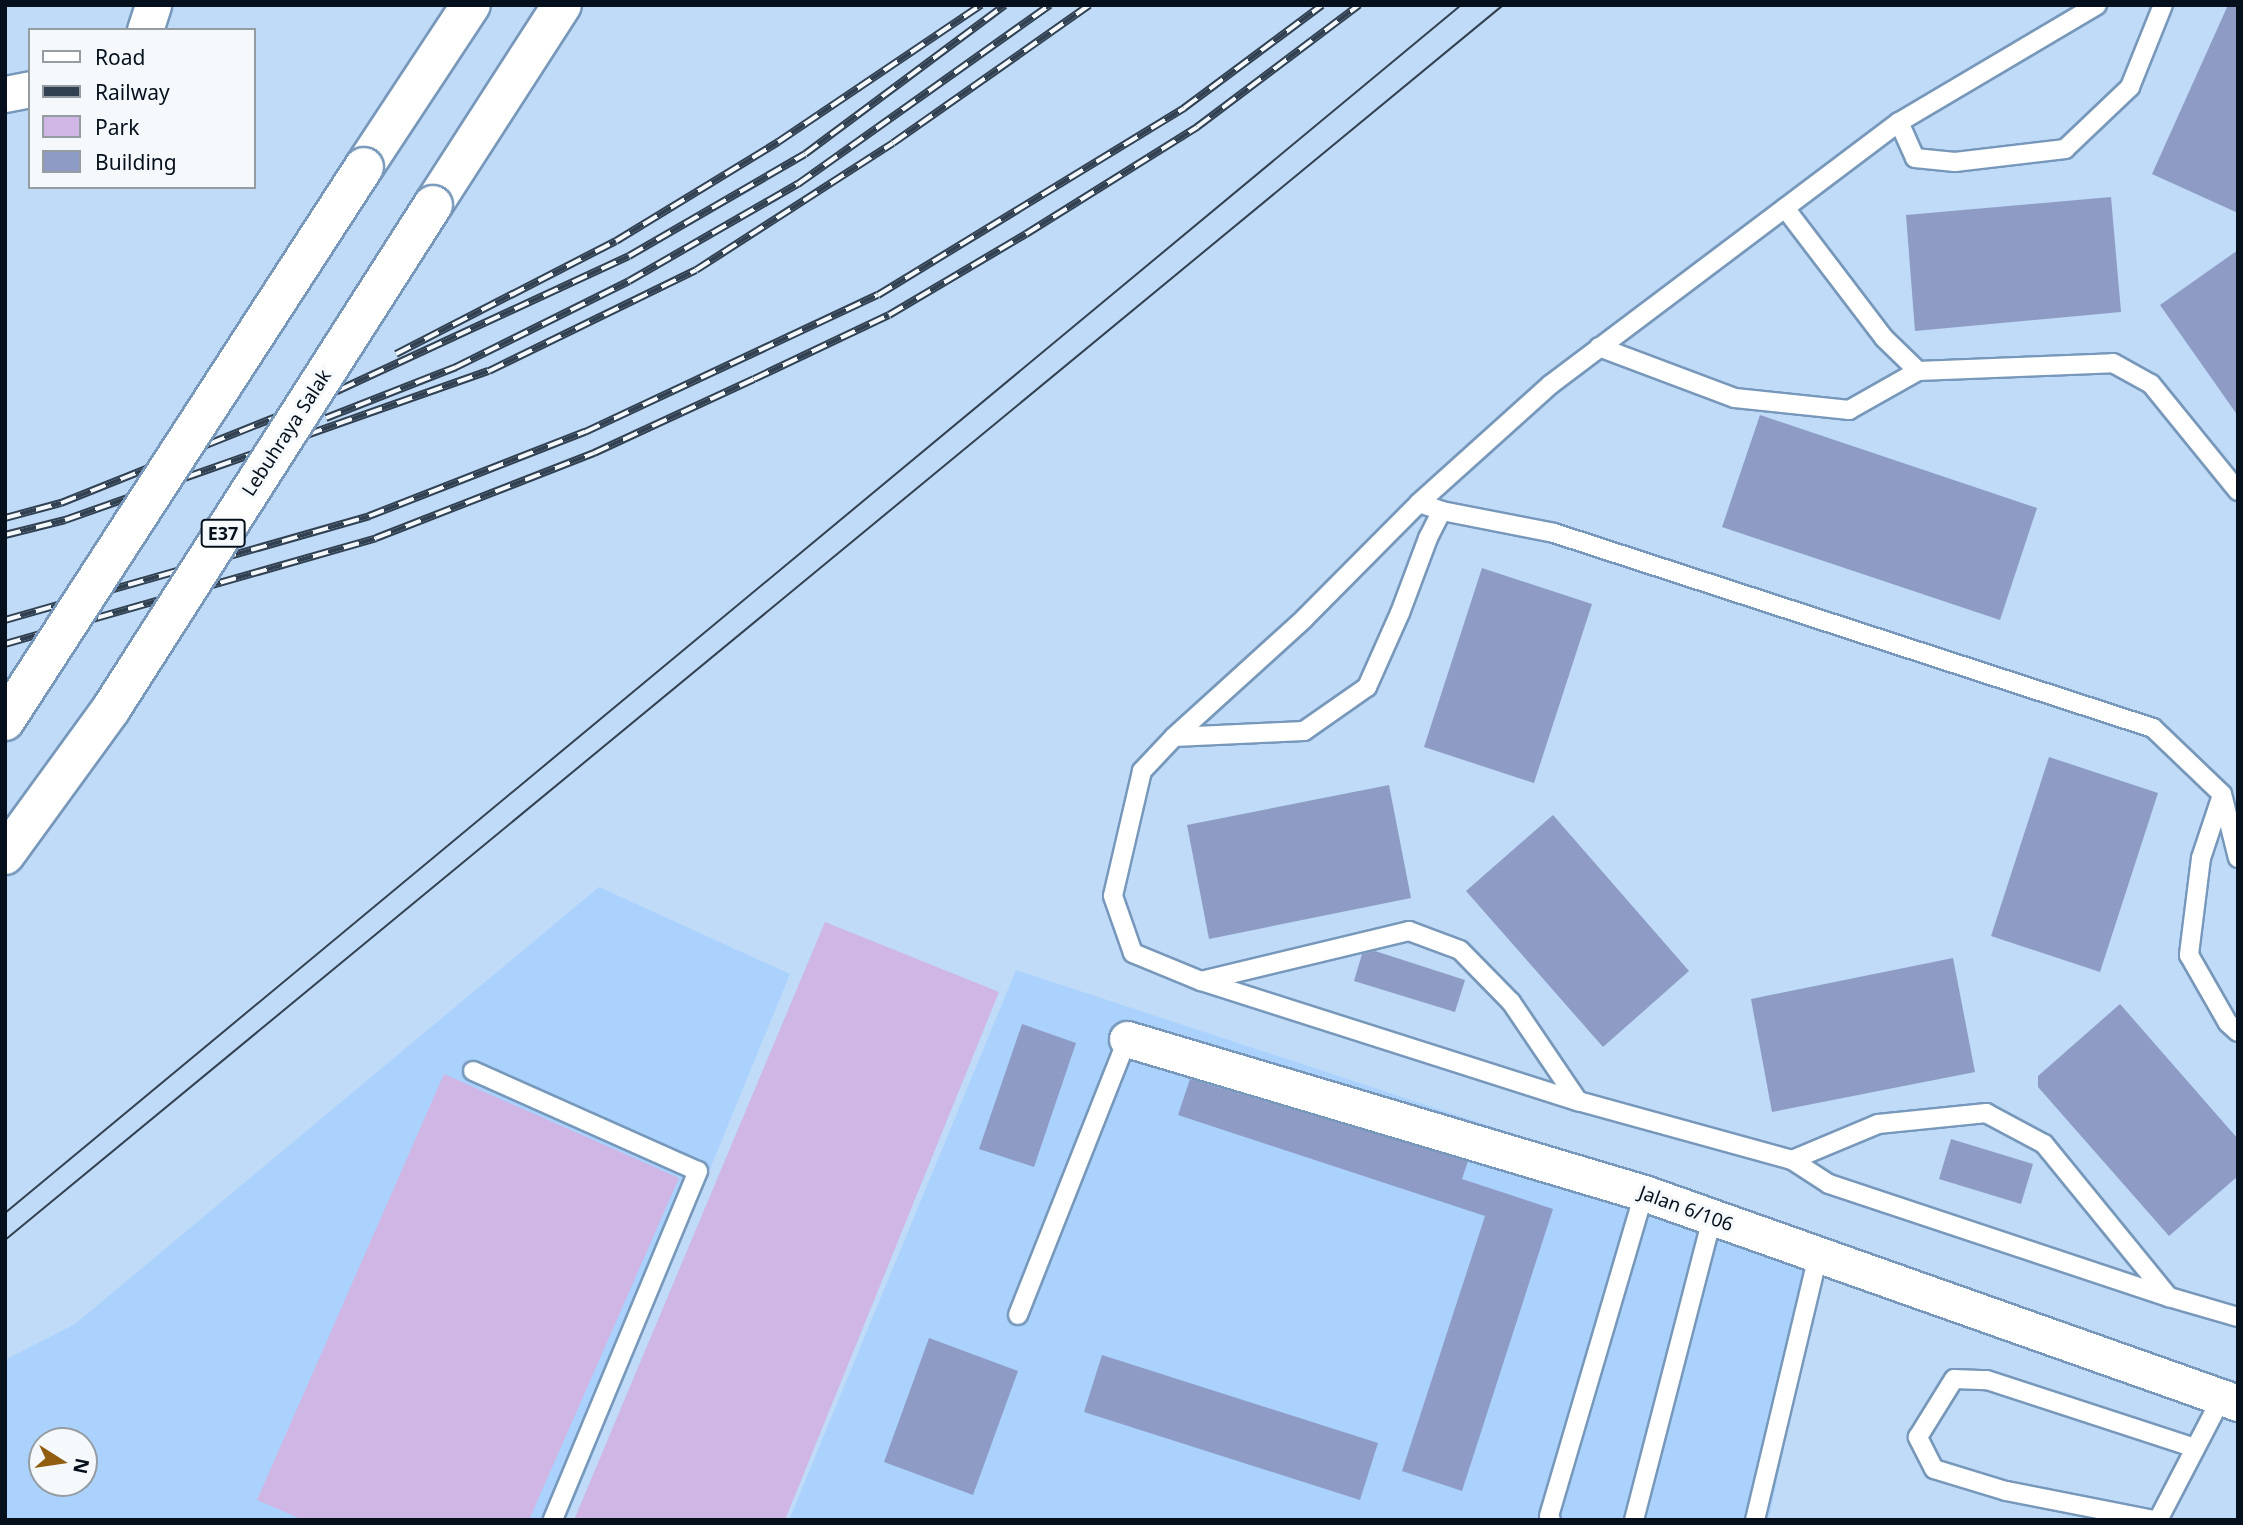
<!DOCTYPE html>
<style>
body{margin:0}
#map{position:relative;width:2243px;height:1525px;overflow:hidden;background:#bfdbf8;font-family:"Noto Sans",sans-serif}
div>[style]{position:absolute}
.built>*{inset:0;background:#aad2fd}
.green>*{inset:0;background:#d0b6e4}
.building>*{inset:0;background:#8e9cc5}
.roads{filter:drop-shadow(2px 0 #7798ba) drop-shadow(-2px 0 #7798ba) drop-shadow(0 2px #7798ba) drop-shadow(0 -2px #7798ba)}
.lane>*{height:18px;margin:-9px;padding:0 9px;transform-origin:9px;border-radius:9px;background:#fff}
.street>*{height:35px;margin:-17.5px;padding:0 17.5px;transform-origin:17.5px;border-radius:17.5px;background:#fff}
.highway>*{height:38px;margin:-19px;padding:0 19px;transform-origin:19px;border-radius:19px;background:#fff}
.tram>*{height:2px;margin:-1px;padding:0 1px;transform-origin:1px;border-radius:1px;background:#324151}
.rail>*{height:8px;margin-top:-4px;transform-origin:0;background:repeating-linear-gradient(90deg,#f5f9fc 0 16px,#324151 0 32px);box-sizing:border-box;border-block:2px solid #324151}
.bridges{filter:drop-shadow(2px 0 #7798ba) drop-shadow(-2px 0 #7798ba) drop-shadow(0 2px #7798ba) drop-shadow(0 -2px #7798ba)}
.highway-bridge>*{height:38px;margin:-19px;padding:0 19px;transform-origin:19px;border-radius:19px;background:#fff}
span{translate:-50% -50%;white-space:nowrap;text-align:center;line-height:1.15;-webkit-text-stroke:6px #f5f9fc;paint-order:stroke}
.shield-label span{padding:2px 5px;background:#f5f9fc;border:2px solid;border-radius:5px;-webkit-text-stroke-width:0}
.shield-label{font-size:18px;color:#05101c;font-weight:700}
.street-label{font-size:19px;color:#05101c}
.frame{position:absolute;inset:0;border:7px solid #05101c;pointer-events:none}
.legend{position:absolute;left:28px;top:28px;width:228px;height:161px;box-sizing:border-box;background:#f5f9fc;border:2px solid #959ca2;margin:0;padding:9px 12px;list-style:none;font-size:21px;color:#05101c}
.legend li{display:flex;align-items:center;gap:14px;height:35px}
.legend b{width:35px;border:2px solid #959ca2}
.north{position:absolute;left:28px;top:1427px;width:70px;height:70px;box-sizing:border-box;background:#f5f9fc;border:2px solid #959ca2;border-radius:50%;rotate:102deg;font-size:19px;font-weight:700;line-height:28px;text-align:center;color:#05101c}
.north::after{content:'';display:block;margin:auto;width:24px;height:32px;background:#915e10;clip-path:polygon(50% 0,100% 100%,50% 72%,0 100%)}
</style>
<div id="map">
<div class="built">
<i style="clip-path:polygon(evenodd,599px 887px,790px 974px,566px 1520px,5px 1520px,5px 1360px,75px 1324px,599px 887px,42px 1441px,84px 1441px,84px 1483px,42px 1483px,42px 1441px)"></i>
<i style="clip-path:polygon(1016px 970px,1827px 1237px,1769px 1520px,789px 1520px)"></i>
</div>
<div class="green">
<i style="clip-path:polygon(825px 922px,999px 992px,785px 1520px,574px 1520px)"></i>
<i style="clip-path:polygon(444px 1074px,679px 1178px,529px 1520px,303px 1520px,257px 1500px)"></i>
</div>
<div class="building">
<i style="clip-path:polygon(2228px 5px,2238px 5px,2238px 213px,2152px 174px)"></i>
<i style="clip-path:polygon(2111px 197px,2121px 312px,1915px 331px,1906px 215px)"></i>
<i style="clip-path:polygon(2238px 250px,2238px 416px,2160px 305px)"></i>
<i style="clip-path:polygon(1760px 415px,2037px 508px,2000px 620px,1722px 527px)"></i>
<i style="clip-path:polygon(1482px 568px,1592px 604px,1534px 783px,1424px 747px)"></i>
<i style="clip-path:polygon(2049px 757px,2158px 793px,2100px 972px,1991px 936px)"></i>
<i style="clip-path:polygon(1389px 785px,1411px 898px,1209px 939px,1187px 825px)"></i>
<i style="clip-path:polygon(1553px 815px,1689px 971px,1603px 1047px,1466px 891px)"></i>
<i style="clip-path:polygon(1375px 951px,1465px 980px,1455px 1012px,1354px 981px,1362px 954px)"></i>
<i style="clip-path:polygon(1953px 958px,1975px 1072px,1772px 1112px,1751px 999px)"></i>
<i style="clip-path:polygon(2120px 1004px,2238px 1139px,2238px 1176px,2169px 1236px,2038px 1087px,2038px 1076px)"></i>
<i style="clip-path:polygon(1022px 1024px,1076px 1043px,1034px 1167px,979px 1149px)"></i>
<i style="clip-path:polygon(1190px 1079px,1468px 1161px,1462px 1179px,1553px 1209px,1462px 1491px,1402px 1471px,1485px 1216px,1178px 1115px)"></i>
<i style="clip-path:polygon(1951px 1139px,2033px 1164px,2021px 1204px,1939px 1179px)"></i>
<i style="clip-path:polygon(929px 1338px,1018px 1371px,973px 1495px,884px 1462px)"></i>
<i style="clip-path:polygon(1102px 1355px,1378px 1443px,1360px 1500px,1084px 1412px)"></i>
</div>
<div class="roads">
<div class="lane">
<i style="left:2097px;top:5px;width:230px;rotate:149.4deg"></i>
<i style="left:1899px;top:122px;width:437px;rotate:143deg"></i>
<i style="left:1550px;top:385px;width:176px;rotate:138deg"></i>
<i style="left:1419px;top:503px;width:163px;rotate:134.8deg"></i>
<i style="left:1304px;top:619px;width:176px;rotate:137.8deg"></i>
<i style="left:1174px;top:737px;width:47px;rotate:133.3deg"></i>
<i style="left:1142px;top:771px;width:128px;rotate:103.1deg"></i>
<i style="left:1113px;top:896px;width:60px;rotate:70.7deg"></i>
<i style="left:1133px;top:953px;width:74px;rotate:22.4deg"></i>
<i style="left:1201px;top:981px;width:396px;rotate:17.7deg"></i>
<i style="left:1578px;top:1101px;width:222px;rotate:15.4deg"></i>
<i style="left:1792px;top:1160px;width:44px;rotate:33deg"></i>
<i style="left:1829px;top:1184px;width:358px;rotate:18.4deg"></i>
<i style="left:2169px;top:1297px;width:72px;rotate:16.2deg"></i>
<i style="left:1899px;top:122px;width:39px;rotate:66deg"></i>
<i style="left:1915px;top:158px;width:40px;rotate:5.7deg"></i>
<i style="left:1955px;top:162px;width:111px;rotate:-6.7deg"></i>
<i style="left:2065px;top:149px;width:90px;rotate:-43.6deg"></i>
<i style="left:2130px;top:87px;width:88px;rotate:-68.1deg"></i>
<i style="left:1785px;top:208px;width:163px;rotate:52.7deg"></i>
<i style="left:1884px;top:338px;width:47px;rotate:44.1deg"></i>
<i style="left:1918px;top:371px;width:195px;rotate:-2.3deg"></i>
<i style="left:2113px;top:363px;width:43px;rotate:28.9deg"></i>
<i style="left:2151px;top:384px;width:138px;rotate:50.9deg"></i>
<i style="left:1599px;top:347px;width:145px;rotate:20.6deg"></i>
<i style="left:1735px;top:398px;width:115px;rotate:6deg"></i>
<i style="left:1849px;top:410px;width:79px;rotate:-29.5deg"></i>
<i style="left:1419px;top:503px;width:24px;rotate:19deg"></i>
<i style="left:1442px;top:511px;width:114px;rotate:11.1deg"></i>
<i style="left:1554px;top:533px;width:630px;rotate:18.03deg"></i>
<i style="left:2153px;top:728px;width:95px;rotate:43.7deg"></i>
<i style="left:2222px;top:794px;width:66px;rotate:76deg"></i>
<i style="left:1174px;top:737px;width:130px;rotate:-2.6deg"></i>
<i style="left:1304px;top:731px;width:77px;rotate:-34.9deg"></i>
<i style="left:1367px;top:687px;width:81px;rotate:-66deg"></i>
<i style="left:1400px;top:613px;width:80px;rotate:-69.5deg"></i>
<i style="left:1428px;top:538px;width:30px;rotate:-63deg"></i>
<i style="left:2222px;top:795px;width:66px;rotate:108.4deg"></i>
<i style="left:2201px;top:858px;width:98px;rotate:97.1deg"></i>
<i style="left:2189px;top:955px;width:78px;rotate:60.2deg"></i>
<i style="left:2228px;top:1023px;width:13px;rotate:42deg"></i>
<i style="left:1201px;top:981px;width:214px;rotate:-13.5deg"></i>
<i style="left:1409px;top:931px;width:54px;rotate:20.4deg"></i>
<i style="left:1460px;top:950px;width:73px;rotate:45.6deg"></i>
<i style="left:1511px;top:1002px;width:120px;rotate:55.9deg"></i>
<i style="left:473px;top:1071px;width:246px;rotate:24deg"></i>
<i style="left:698px;top:1171px;width:378px;rotate:112.6deg"></i>
<i style="left:1792px;top:1160px;width:93px;rotate:-22.7deg"></i>
<i style="left:1878px;top:1124px;width:109px;rotate:-5.8deg"></i>
<i style="left:1986px;top:1113px;width:66px;rotate:28.1deg"></i>
<i style="left:2044px;top:1144px;width:198px;rotate:50.8deg"></i>
<i style="left:1018px;top:1315px;width:297px;rotate:-68.4deg"></i>
<i style="left:1551px;top:1520px;width:4px;rotate:-117deg"></i>
<i style="left:1549px;top:1516px;width:337px;rotate:-73.6deg"></i>
<i style="left:1634px;top:1520px;width:312px;rotate:-75.5deg"></i>
<i style="left:1755px;top:1520px;width:272px;rotate:-76.6deg"></i>
<i style="left:2154px;top:1520px;width:151px;rotate:-168.9deg"></i>
<i style="left:2006px;top:1491px;width:75px;rotate:-163deg"></i>
<i style="left:1934px;top:1469px;width:36px;rotate:-117deg"></i>
<i style="left:1918px;top:1437px;width:68px;rotate:-58.2deg"></i>
<i style="left:1954px;top:1379px;width:33px;rotate:2deg"></i>
<i style="left:1987px;top:1380px;width:219px;rotate:18.1deg"></i>
<i style="left:2158px;top:1520px;width:139px;rotate:-62.5deg"></i>
</div>
<div class="street">
<i style="left:145px;top:30px;width:26px;rotate:-72deg"></i>
<i style="left:5px;top:94px;width:25px;rotate:-11deg"></i>
<i style="left:1127px;top:1039px;width:539px;rotate:16.59deg"></i>
<i style="left:1644px;top:1193px;width:630px;rotate:19.47deg"></i>
</div>
<div class="highway">
<i style="left:364px;top:167px;width:194px;rotate:-56.6deg"></i>
<i style="left:433px;top:205px;width:238px;rotate:-57.2deg"></i>
</div>
</div>
<div class="tram">
<i style="left:5px;top:1213px;width:1892px;rotate:-39.68deg"></i>
<i style="left:5px;top:1240px;width:1941px;rotate:-39.5deg"></i>
</div>
<div class="rail">
<i style="left:396px;top:354px;width:247px;rotate:-27.2deg"></i>
<i style="left:616px;top:241px;width:190px;rotate:-31.4deg"></i>
<i style="left:778px;top:142px;width:245px;rotate:-34deg"></i>
<i style="left:326px;top:418px;width:140px;rotate:-21.4deg"></i>
<i style="left:456px;top:367px;width:193px;rotate:-26.4deg"></i>
<i style="left:629px;top:281px;width:195px;rotate:-29.9deg"></i>
<i style="left:798px;top:184px;width:309px;rotate:-35.4deg"></i>
<i style="left:5px;top:518px;width:58px;rotate:-15deg"></i>
<i style="left:61px;top:503px;width:269px;rotate:-21.8deg"></i>
<i style="left:311px;top:403px;width:350px;rotate:-24.8deg"></i>
<i style="left:629px;top:256px;width:203px;rotate:-30.1deg"></i>
<i style="left:805px;top:154px;width:249px;rotate:-36.7deg"></i>
<i style="left:5px;top:535px;width:62px;rotate:-14deg"></i>
<i style="left:65px;top:520px;width:449px;rotate:-19.4deg"></i>
<i style="left:489px;top:371px;width:230px;rotate:-26deg"></i>
<i style="left:696px;top:270px;width:234px;rotate:-32.8deg"></i>
<i style="left:893px;top:143px;width:240px;rotate:-35.1deg"></i>
<i style="left:5px;top:620px;width:379px;rotate:-15.9deg"></i>
<i style="left:369px;top:516px;width:232px;rotate:-21.3deg"></i>
<i style="left:585px;top:432px;width:323px;rotate:-25.1deg"></i>
<i style="left:878px;top:295px;width:359px;rotate:-31.4deg"></i>
<i style="left:1184px;top:108px;width:172px;rotate:-36.7deg"></i>
<i style="left:5px;top:644px;width:386px;rotate:-15.9deg"></i>
<i style="left:376px;top:538px;width:234px;rotate:-21.3deg"></i>
<i style="left:594px;top:453px;width:176px;rotate:-24.8deg"></i>
<i style="left:754px;top:379px;width:149px;rotate:-25.4deg"></i>
<i style="left:889px;top:315px;width:159px;rotate:-30.6deg"></i>
<i style="left:1026px;top:234px;width:202px;rotate:-32deg"></i>
<i style="left:1197px;top:127px;width:203px;rotate:-37deg"></i>
</div>
<div class="bridges">
<div class="highway-bridge">
<i style="left:5px;top:721px;width:660px;rotate:-57.06deg"></i>
<i style="left:5px;top:855px;width:180px;rotate:-54deg"></i>
<i style="left:111px;top:709px;width:598px;rotate:-57.43deg"></i>
</div>
</div>
<div class="shield-label">
<span style="left:223px;top:533px">E37</span>
</div>
<div class="street-label">
<span style="left:287px;top:433px;rotate:-57deg">Lebuhraya Salak</span>
<span style="left:1686px;top:1209px;rotate:20deg">Jalan 6/106</span>
</div>
<div class="frame"></div>
<ul class="legend">
<li><b style="height:9px;background:#fff"></b>Road</li>
<li><b style="height:9px;background:#324151"></b>Railway</li>
<li><b style="height:19px;background:#d0b6e4"></b>Park</li>
<li><b style="height:19px;background:#8e9cc5"></b>Building</li>
</ul>
<div class="north">N</div>
</div>
